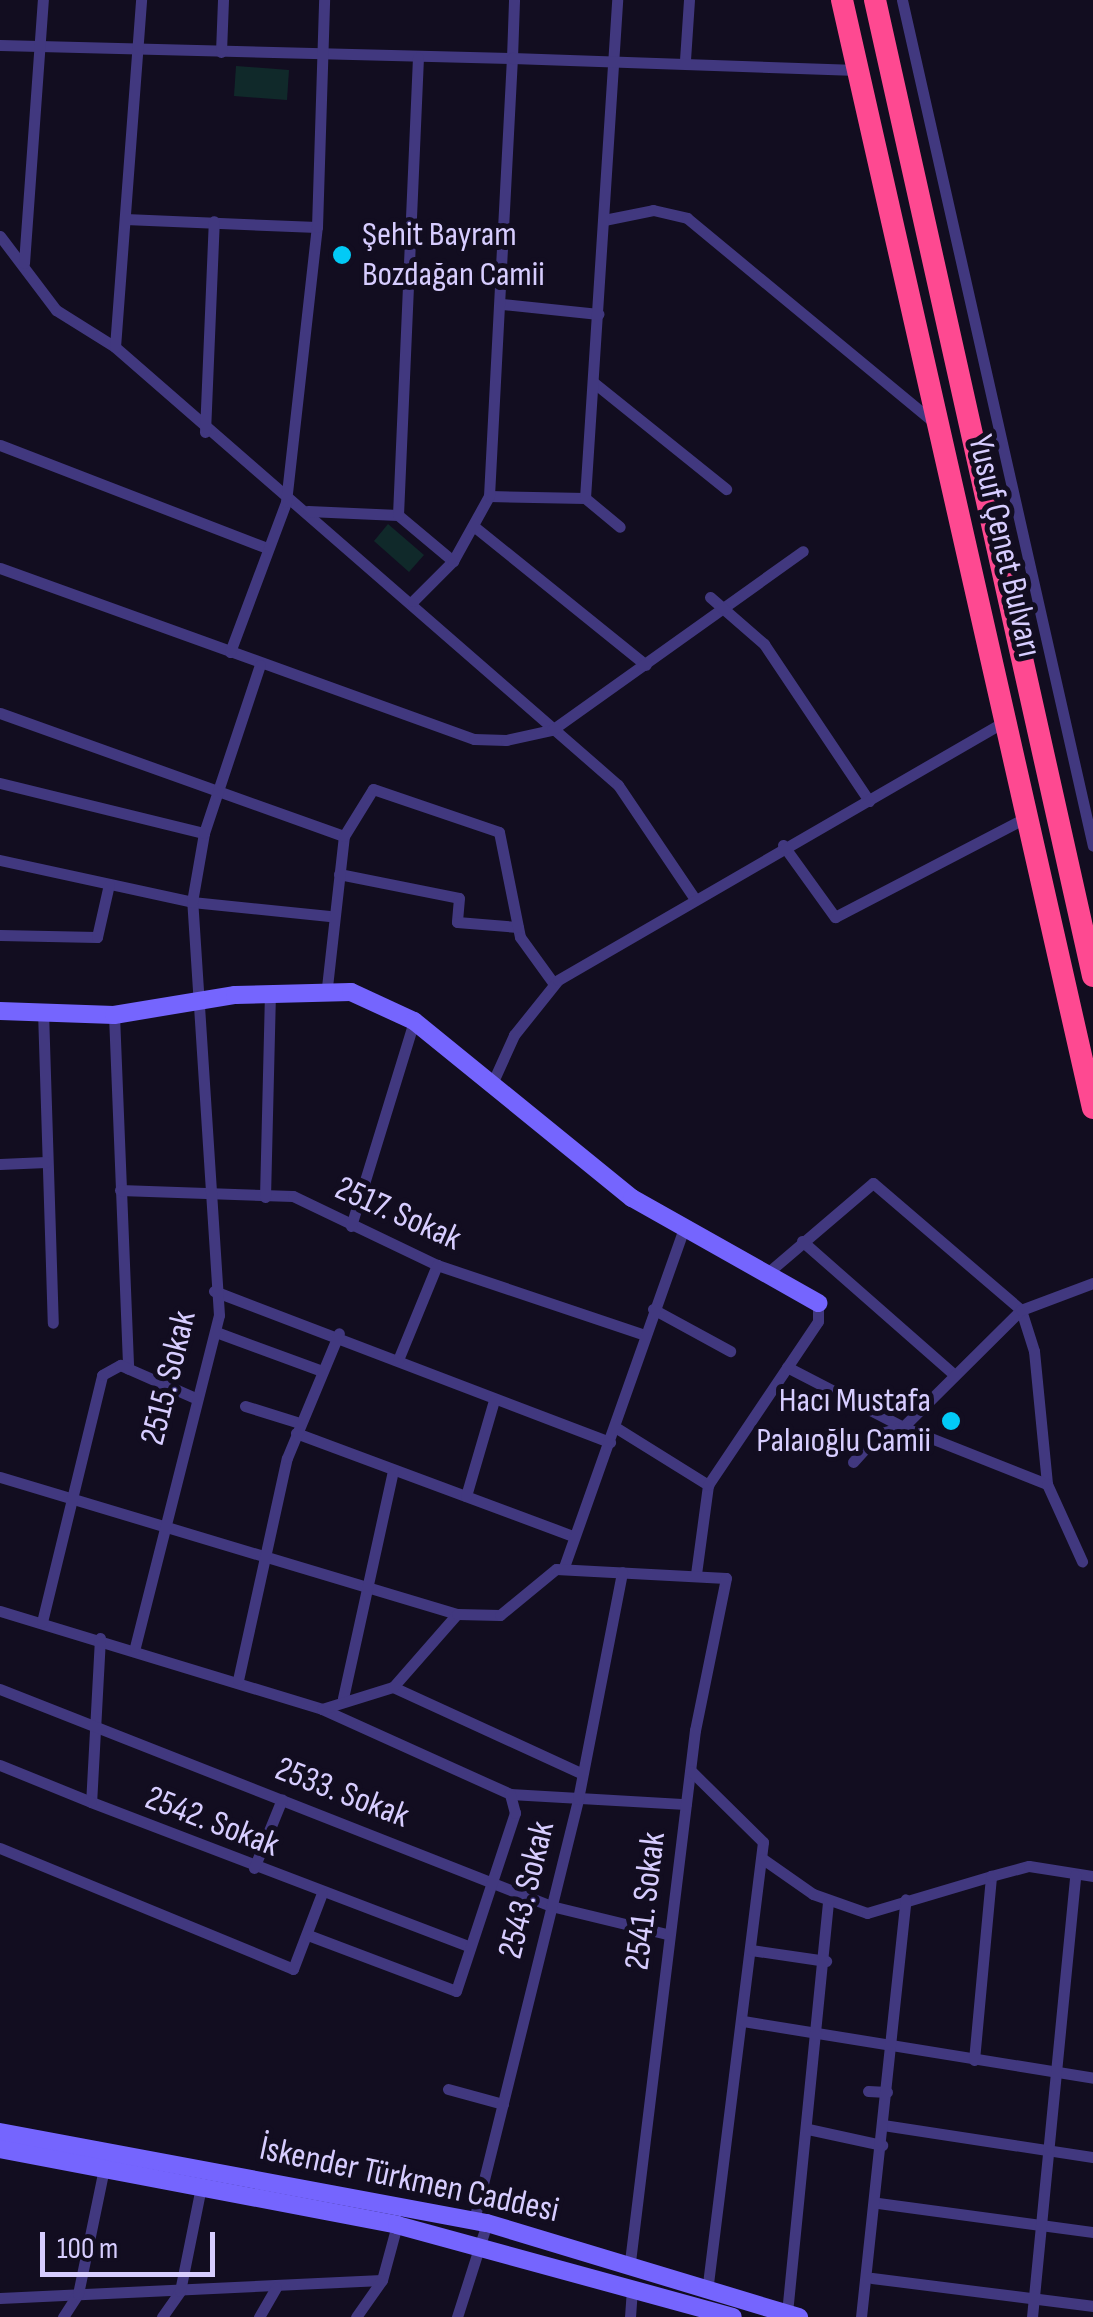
<!DOCTYPE html>
<meta charset="utf-8">
<style>
body{margin:0}
#map{position:relative;width:1093px;height:2317px;overflow:hidden;background:#120d20;font-family:"Sofia Sans Condensed",sans-serif}
div>[style]{position:absolute}
.green>*{inset:0;background:#10292a}
.street>*{height:11px;margin:-5.5px;padding:0 5.5px;transform-origin:5.5px;border-radius:5.5px;background:#41387f}
.secondary>*{height:18px;margin:-9px;padding:0 9px;transform-origin:9px;border-radius:9px;background:#7565fe}
.highway>*{height:22px;margin:-11px;padding:0 11px;transform-origin:11px;border-radius:11px;background:#fe4991}
.dots>*{width:28px;height:28px;translate:-50% -50%;box-sizing:border-box;border:5px solid #120d20;border-radius:50%}
span{translate:-50% -50%;white-space:nowrap;text-align:center;line-height:1.15;-webkit-text-stroke:10px #120d20;paint-order:stroke}
.poi-label{font-size:35px;color:#d7cdff}
.left{translate:0 -50%;text-align:left}
.right{translate:-100% -50%;text-align:right}
.street-label{font-size:35px;color:#d7cdff}
.scale{position:absolute;left:40px;top:2232px;width:175px;height:45px;box-sizing:border-box;border:5px solid #d7cdff;border-top:0;padding-left:12px;font-size:30px;line-height:35px;white-space:nowrap;color:#d7cdff;-webkit-text-stroke:8px #120d20;paint-order:stroke}
</style>
<div id="map">
<div class="green">
<i style="clip-path:polygon(236px 66px,289px 70px,287px 100px,234px 96px)"></i>
<i style="clip-path:polygon(388px 524px,424px 555px,409px 572px,374px 541px)"></i>
</div>
<div class="street">
<i style="left:902px;top:0;width:867px;rotate:77.28deg"></i>
<i style="left:0;top:45px;width:512px;rotate:1.45deg"></i>
<i style="left:512px;top:58px;width:58px;rotate:-88deg"></i>
<i style="left:221px;top:52px;width:52px;rotate:-87.8deg"></i>
<i style="left:685px;top:60px;width:60px;rotate:-86.2deg"></i>
<i style="left:125px;top:219px;width:192px;rotate:2.4deg"></i>
<i style="left:604px;top:220px;width:50px;rotate:-11.5deg"></i>
<i style="left:653px;top:210px;width:35px;rotate:13deg"></i>
<i style="left:687px;top:218px;width:322px;rotate:39.6deg"></i>
<i style="left:0;top:236px;width:93px;rotate:52.9deg"></i>
<i style="left:56px;top:310px;width:70px;rotate:32.1deg"></i>
<i style="left:115px;top:347px;width:667px;rotate:41.05deg"></i>
<i style="left:618px;top:785px;width:138px;rotate:56deg"></i>
<i style="left:24px;top:263px;width:264px;rotate:-85.9deg"></i>
<i style="left:502px;top:304px;width:97px;rotate:5.9deg"></i>
<i style="left:115px;top:347px;width:348px;rotate:-85.7deg"></i>
<i style="left:593px;top:382px;width:171px;rotate:38.8deg"></i>
<i style="left:205px;top:432px;width:211px;rotate:-87.6deg"></i>
<i style="left:0;top:445px;width:286px;rotate:21.1deg"></i>
<i style="left:489px;top:496px;width:96px;rotate:1.2deg"></i>
<i style="left:585px;top:498px;width:45px;rotate:39.6deg"></i>
<i style="left:585px;top:498px;width:499px;rotate:-86.3deg"></i>
<i style="left:308px;top:511px;width:90px;rotate:2.5deg"></i>
<i style="left:398px;top:515px;width:72px;rotate:39.9deg"></i>
<i style="left:398px;top:515px;width:458px;rotate:-87.5deg"></i>
<i style="left:476px;top:528px;width:218px;rotate:38.9deg"></i>
<i style="left:0;top:568px;width:504px;rotate:19.84deg"></i>
<i style="left:474px;top:739px;width:32px;rotate:2deg"></i>
<i style="left:506px;top:740px;width:47px;rotate:-12.3deg"></i>
<i style="left:552px;top:730px;width:308px;rotate:-35.5deg"></i>
<i style="left:710px;top:597px;width:72px;rotate:41deg"></i>
<i style="left:764px;top:644px;width:189px;rotate:56.2deg"></i>
<i style="left:413px;top:601px;width:57px;rotate:-45deg"></i>
<i style="left:453px;top:561px;width:74px;rotate:-61deg"></i>
<i style="left:489px;top:496px;width:439px;rotate:-87deg"></i>
<i style="left:512px;top:58px;width:345px;rotate:2deg"></i>
<i style="left:230px;top:652px;width:160px;rotate:-69.5deg"></i>
<i style="left:286px;top:502px;width:277px;rotate:-83.6deg"></i>
<i style="left:317px;top:227px;width:227px;rotate:-88.2deg"></i>
<i style="left:0;top:713px;width:365px;rotate:19.7deg"></i>
<i style="left:0;top:783px;width:210px;rotate:13.8deg"></i>
<i style="left:783px;top:845px;width:89px;rotate:54.2deg"></i>
<i style="left:835px;top:917px;width:219px;rotate:-27.5deg"></i>
<i style="left:0;top:860px;width:197px;rotate:12.3deg"></i>
<i style="left:192px;top:902px;width:138px;rotate:5.8deg"></i>
<i style="left:339px;top:874px;width:122px;rotate:11.3deg"></i>
<i style="left:459px;top:898px;width:24px;rotate:95deg"></i>
<i style="left:457px;top:922px;width:61px;rotate:4.7deg"></i>
<i style="left:0;top:935px;width:97px;rotate:1.2deg"></i>
<i style="left:97px;top:937px;width:54px;rotate:-77.2deg"></i>
<i style="left:327px;top:987px;width:152px;rotate:-83.6deg"></i>
<i style="left:344px;top:836px;width:55px;rotate:-58.3deg"></i>
<i style="left:373px;top:789px;width:133px;rotate:18.8deg"></i>
<i style="left:499px;top:832px;width:107px;rotate:78.7deg"></i>
<i style="left:520px;top:937px;width:58px;rotate:54.1deg"></i>
<i style="left:43px;top:1011px;width:312px;rotate:88.2deg"></i>
<i style="left:114px;top:1015px;width:354px;rotate:87.7deg"></i>
<i style="left:491px;top:1086px;width:56px;rotate:-65.7deg"></i>
<i style="left:514px;top:1035px;width:70px;rotate:-51.3deg"></i>
<i style="left:558px;top:980px;width:519px;rotate:-30.07deg"></i>
<i style="left:0;top:1164px;width:46px;rotate:-2.5deg"></i>
<i style="left:120px;top:1190px;width:173px;rotate:2deg"></i>
<i style="left:293px;top:1196px;width:160px;rotate:25.6deg"></i>
<i style="left:437px;top:1265px;width:219px;rotate:18.6deg"></i>
<i style="left:265px;top:1197px;width:205px;rotate:-88.6deg"></i>
<i style="left:351px;top:1226px;width:214px;rotate:-72.9deg"></i>
<i style="left:802px;top:1241px;width:198px;rotate:41.3deg"></i>
<i style="left:771px;top:1270px;width:134px;rotate:-40.5deg"></i>
<i style="left:873px;top:1183px;width:195px;rotate:40.6deg"></i>
<i style="left:1021px;top:1310px;width:43px;rotate:72.4deg"></i>
<i style="left:1034px;top:1351px;width:134px;rotate:84.4deg"></i>
<i style="left:214px;top:1291px;width:424px;rotate:20.9deg"></i>
<i style="left:653px;top:1309px;width:88px;rotate:28.6deg"></i>
<i style="left:216px;top:1332px;width:113px;rotate:20.2deg"></i>
<i style="left:398px;top:1360px;width:103px;rotate:-67.7deg"></i>
<i style="left:787px;top:1367px;width:131px;rotate:27.3deg"></i>
<i style="left:903px;top:1427px;width:155px;rotate:21.6deg"></i>
<i style="left:1047px;top:1484px;width:85px;rotate:65.6deg"></i>
<i style="left:245px;top:1406px;width:58px;rotate:17.2deg"></i>
<i style="left:615px;top:1427px;width:110px;rotate:31.9deg"></i>
<i style="left:296px;top:1433px;width:292px;rotate:20.4deg"></i>
<i style="left:853px;top:1462px;width:38px;rotate:-48deg"></i>
<i style="left:878px;top:1434px;width:26px;rotate:-16deg"></i>
<i style="left:903px;top:1427px;width:166px;rotate:-44.8deg"></i>
<i style="left:1021px;top:1310px;width:77px;rotate:-20.6deg"></i>
<i style="left:0;top:1477px;width:477px;rotate:16.7deg"></i>
<i style="left:466px;top:1496px;width:100px;rotate:-73.7deg"></i>
<i style="left:564px;top:1567px;width:363px;rotate:-70.5deg"></i>
<i style="left:696px;top:1574px;width:90px;rotate:-82.3deg"></i>
<i style="left:708px;top:1485px;width:197px;rotate:-56.1deg"></i>
<i style="left:818px;top:1321px;width:18px;rotate:-90deg"></i>
<i style="left:0;top:1611px;width:337px;rotate:16.9deg"></i>
<i style="left:322px;top:1709px;width:206px;rotate:24.3deg"></i>
<i style="left:510px;top:1794px;width:176px;rotate:3.3deg"></i>
<i style="left:42px;top:1622px;width:254px;rotate:-76.3deg"></i>
<i style="left:102px;top:1375px;width:21px;rotate:-29deg"></i>
<i style="left:120px;top:1365px;width:80px;rotate:23.7deg"></i>
<i style="left:100px;top:1638px;width:164px;rotate:93.1deg"></i>
<i style="left:91px;top:1802px;width:404px;rotate:20.9deg"></i>
<i style="left:135px;top:1647px;width:342px;rotate:-75.8deg"></i>
<i style="left:219px;top:1315px;width:414px;rotate:-93.7deg"></i>
<i style="left:192px;top:902px;width:70px;rotate:-80.1deg"></i>
<i style="left:204px;top:833px;width:177px;rotate:-71.6deg"></i>
<i style="left:238px;top:1680px;width:227px;rotate:-77.6deg"></i>
<i style="left:287px;top:1458px;width:135px;rotate:-67.4deg"></i>
<i style="left:393px;top:1687px;width:207px;rotate:24.6deg"></i>
<i style="left:0;top:1689px;width:592px;rotate:21.5deg"></i>
<i style="left:551px;top:1906px;width:119px;rotate:13.6deg"></i>
<i style="left:343px;top:1698px;width:232px;rotate:-77.6deg"></i>
<i style="left:322px;top:1709px;width:74px;rotate:-17.2deg"></i>
<i style="left:393px;top:1687px;width:97px;rotate:-48.8deg"></i>
<i style="left:457px;top:1614px;width:43px;rotate:1.3deg"></i>
<i style="left:500px;top:1615px;width:72px;rotate:-39.4deg"></i>
<i style="left:556px;top:1569px;width:170px;rotate:3deg"></i>
<i style="left:726px;top:1578px;width:155px;rotate:101.5deg"></i>
<i style="left:695px;top:1730px;width:536px;rotate:96.97deg"></i>
<i style="left:0;top:1765px;width:98px;rotate:22.1deg"></i>
<i style="left:691px;top:1771px;width:101px;rotate:44.6deg"></i>
<i style="left:763px;top:1842px;width:446px;rotate:97.1deg"></i>
<i style="left:0;top:1848px;width:317px;rotate:22.4deg"></i>
<i style="left:293px;top:1969px;width:81px;rotate:-69.1deg"></i>
<i style="left:763px;top:1859px;width:61px;rotate:35deg"></i>
<i style="left:813px;top:1894px;width:57px;rotate:19.4deg"></i>
<i style="left:867px;top:1913px;width:129px;rotate:-16.6deg"></i>
<i style="left:254px;top:1868px;width:74px;rotate:-67.9deg"></i>
<i style="left:308px;top:1935px;width:158px;rotate:20.7deg"></i>
<i style="left:456px;top:1991px;width:188px;rotate:-71.7deg"></i>
<i style="left:515px;top:1813px;width:20px;rotate:-105deg"></i>
<i style="left:751px;top:1950px;width:76px;rotate:8.3deg"></i>
<i style="left:743px;top:2021px;width:355px;rotate:9.2deg"></i>
<i style="left:974px;top:2060px;width:185px;rotate:-84.7deg"></i>
<i style="left:991px;top:1876px;width:39px;rotate:-15deg"></i>
<i style="left:1029px;top:1866px;width:65px;rotate:8.9deg"></i>
<i style="left:448px;top:2089px;width:57px;rotate:15.3deg"></i>
<i style="left:868px;top:2091px;width:19px;rotate:3deg"></i>
<i style="left:883px;top:2125px;width:212px;rotate:8.7deg"></i>
<i style="left:808px;top:2129px;width:76px;rotate:12.2deg"></i>
<i style="left:878px;top:2203px;width:217px;rotate:7.7deg"></i>
<i style="left:474px;top:2220px;width:434px;rotate:-76.1deg"></i>
<i style="left:578px;top:1799px;width:231px;rotate:-79deg"></i>
<i style="left:872px;top:2278px;width:223px;rotate:7.2deg"></i>
<i style="left:382px;top:2280px;width:61px;rotate:-74.8deg"></i>
<i style="left:0;top:2298px;width:382px;rotate:-2.7deg"></i>
<i style="left:382px;top:2280px;width:45px;rotate:125.1deg"></i>
<i style="left:787px;top:2313px;width:414px;rotate:-84.3deg"></i>
<i style="left:63px;top:2317px;width:27px;rotate:-57deg"></i>
<i style="left:78px;top:2294px;width:129px;rotate:-78.3deg"></i>
<i style="left:162px;top:2317px;width:32px;rotate:-55deg"></i>
<i style="left:180px;top:2291px;width:106px;rotate:-78.6deg"></i>
<i style="left:259px;top:2317px;width:34px;rotate:-60deg"></i>
<i style="left:457px;top:2317px;width:99px;rotate:-72.3deg"></i>
<i style="left:630px;top:2317px;width:31px;rotate:-86deg"></i>
<i style="left:861px;top:2317px;width:420px;rotate:-83.9deg"></i>
<i style="left:1032px;top:2317px;width:444px;rotate:-84.4deg"></i>
</div>
<div class="secondary">
<i style="left:0;top:1011px;width:114px;rotate:2deg"></i>
<i style="left:114px;top:1015px;width:123px;rotate:-9.4deg"></i>
<i style="left:235px;top:995px;width:116px;rotate:-1.5deg"></i>
<i style="left:351px;top:992px;width:69px;rotate:24.7deg"></i>
<i style="left:414px;top:1021px;width:281px;rotate:39.1deg"></i>
<i style="left:632px;top:1198px;width:214px;rotate:29.4deg"></i>
<i style="left:0;top:2132px;width:495px;rotate:10.6deg"></i>
<i style="left:487px;top:2223px;width:326px;rotate:16.8deg"></i>
<i style="left:0;top:2149px;width:404px;rotate:10.8deg"></i>
<i style="left:397px;top:2225px;width:348px;rotate:15.3deg"></i>
</div>
<div class="highway">
<i style="left:842px;top:0;width:1136px;rotate:77.24deg"></i>
<i style="left:875px;top:0;width:1000px;rotate:77.41deg"></i>
</div>
<div class="dots">
<i style="left:342px;top:255px;background:#02caf6"></i>
<i style="left:951px;top:1421px;background:#02caf6"></i>
</div>
<div class="poi-label">
<span class="left" style="left:362px;top:255px">Şehit Bayram<br>Bozdağan Camii</span>
<span class="right" style="left:931px;top:1421px">Hacı Mustafa<br>Palaıoğlu Camii</span>
</div>
<div class="street-label">
<span style="left:1004px;top:546px;rotate:77deg">Yusuf Çenet Bulvarı</span>
<span style="left:398px;top:1214px;rotate:24deg">2517. Sokak</span>
<span style="left:169px;top:1378px;rotate:-76deg">2515. Sokak</span>
<span style="left:342px;top:1793px;rotate:21deg">2533. Sokak</span>
<span style="left:212px;top:1822px;rotate:21deg">2542. Sokak</span>
<span style="left:527px;top:1890px;rotate:-76deg">2543. Sokak</span>
<span style="left:646px;top:1901px;rotate:-83deg">2541. Sokak</span>
<span style="left:409px;top:2180px;rotate:12deg">İskender Türkmen Caddesi</span>
</div>
<div class="scale">100 m</div>
</div>
